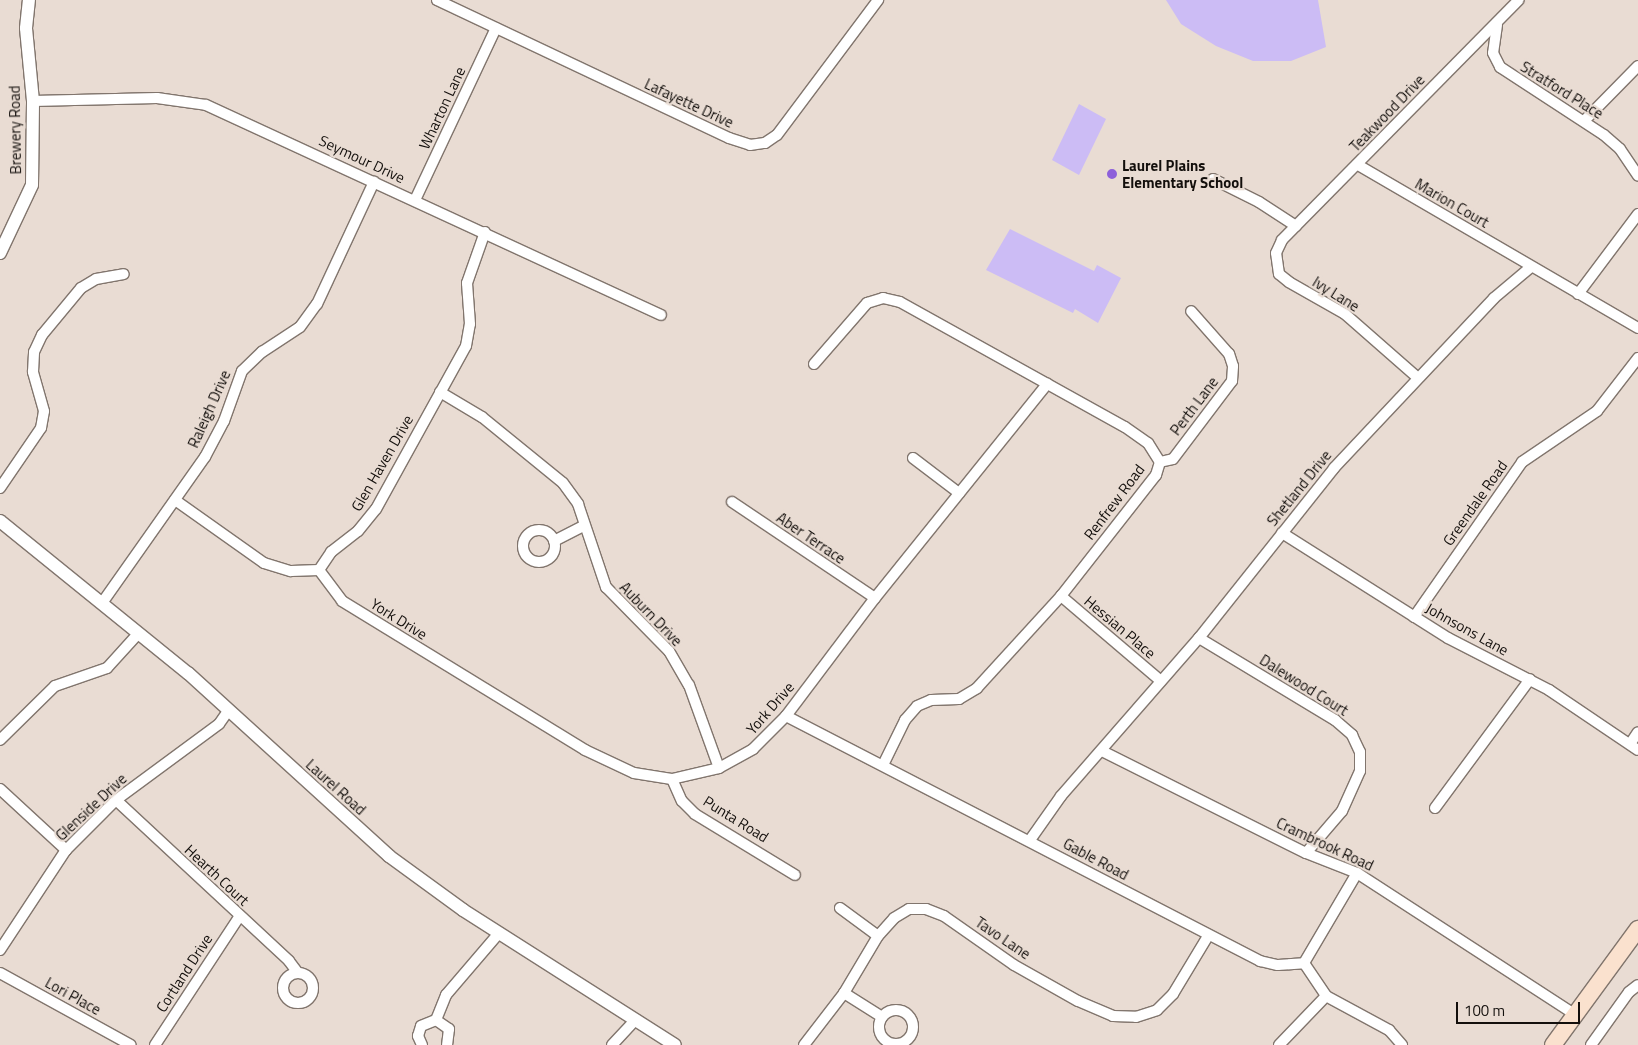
<!DOCTYPE html>
<style>
body{margin:0}
#map{position:relative;width:1638px;height:1045px;overflow:hidden;background:#e9dcd3;font-family:"Titillium Web",sans-serif}
div>[style]{position:absolute}
.green>*{inset:0;background:#ccbcf5}
.roads{filter:drop-shadow(1px 0 #81756d) drop-shadow(-1px 0 #81756d) drop-shadow(0 1px #81756d) drop-shadow(0 -1px #81756d)}
.minor>*{height:10px;margin:-5px;padding:0 5px;transform-origin:5px;border-radius:5px;background:#fff}
.minor>.ring{margin:-5px;padding:0;box-sizing:content-box;background:none;border:10px solid #fff;border-radius:50%}
.tertiary>*{height:12px;margin:-6px;padding:0 6px;transform-origin:6px;border-radius:6px;background:#fff}
.primary>*{height:16px;margin:-8px;padding:0 8px;transform-origin:8px;border-radius:8px;background:#fae1ce}
.dots>*{width:14px;height:14px;translate:-50% -50%;box-sizing:border-box;border:2px solid #e9dcd3;border-radius:50%}
span{translate:-50% -50%;white-space:nowrap;text-align:center;line-height:1.15;-webkit-text-stroke:4.5px #e9dcd3;paint-order:stroke}
.street-label{font-size:15px;color:#130f0c}
.poi-label{font-size:15px;color:#130f0c;font-weight:700}
.left{translate:0 -50%;text-align:left}
.scale{position:absolute;left:1456px;top:1002px;width:124px;height:22px;box-sizing:border-box;border:2px solid #130f0c;border-top:0;padding-left:6px;font-size:15px;line-height:18px;white-space:nowrap;color:#130f0c;-webkit-text-stroke:4px #e9dcd3;paint-order:stroke}
</style>
<div id="map">
<div class="green">
<i style="clip-path:polygon(1166px 0,1318px 0,1326px 47px,1291px 61px,1253px 61px,1216px 46px,1181px 24px)"></i>
<i style="clip-path:polygon(1079px 104px,1106px 119px,1079px 175px,1052px 160px)"></i>
<i style="clip-path:polygon(1010px 229px,1094px 271px,1097px 265px,1121px 278px,1098px 323px,1075px 309px,1073px 313px,986px 270px)"></i>
</div>
<div class="roads">
<div class="minor">
<i style="left:437px;top:0;width:323px;rotate:25.3deg"></i>
<i style="left:729px;top:138px;width:22px;rotate:18deg"></i>
<i style="left:750px;top:145px;width:15px;rotate:-8deg"></i>
<i style="left:765px;top:143px;width:14px;rotate:-34deg"></i>
<i style="left:777px;top:135px;width:169px;rotate:-53.2deg"></i>
<i style="left:1497px;top:25px;width:28px;rotate:98deg"></i>
<i style="left:1493px;top:53px;width:16px;rotate:63deg"></i>
<i style="left:1500px;top:67px;width:124px;rotate:33.2deg"></i>
<i style="left:1604px;top:135px;width:21px;rotate:41deg"></i>
<i style="left:1620px;top:149px;width:32px;rotate:56deg"></i>
<i style="left:33px;top:101px;width:124px;rotate:-1.4deg"></i>
<i style="left:157px;top:98px;width:49px;rotate:8.1deg"></i>
<i style="left:206px;top:105px;width:501px;rotate:24.78deg"></i>
<i style="left:1584px;top:121px;width:77px;rotate:-45.5deg"></i>
<i style="left:1358px;top:165px;width:324px;rotate:30.2deg"></i>
<i style="left:1213px;top:179px;width:51px;rotate:26.6deg"></i>
<i style="left:1259px;top:202px;width:44px;rotate:33deg"></i>
<i style="left:415px;top:200px;width:190px;rotate:-64.8deg"></i>
<i style="left:1578px;top:294px;width:100px;rotate:-53.1deg"></i>
<i style="left:814px;top:364px;width:81px;rotate:-49deg"></i>
<i style="left:867px;top:303px;width:17px;rotate:-17deg"></i>
<i style="left:883px;top:298px;width:17px;rotate:13deg"></i>
<i style="left:900px;top:302px;width:257px;rotate:29.1deg"></i>
<i style="left:1125px;top:427px;width:28px;rotate:35deg"></i>
<i style="left:1148px;top:443px;width:22px;rotate:58deg"></i>
<i style="left:1418px;top:378px;width:97px;rotate:-138.8deg"></i>
<i style="left:1345px;top:314px;width:64px;rotate:-150.3deg"></i>
<i style="left:1289px;top:282px;width:13px;rotate:-141deg"></i>
<i style="left:1279px;top:274px;width:21px;rotate:-98deg"></i>
<i style="left:1276px;top:253px;width:14px;rotate:-65deg"></i>
<i style="left:1282px;top:240px;width:337px;rotate:-45.4deg"></i>
<i style="left:440px;top:392px;width:49px;rotate:30.8deg"></i>
<i style="left:482px;top:417px;width:104px;rotate:39.2deg"></i>
<i style="left:563px;top:483px;width:26px;rotate:54deg"></i>
<i style="left:578px;top:504px;width:88px;rotate:71.4deg"></i>
<i style="left:606px;top:587px;width:90px;rotate:45.5deg"></i>
<i style="left:669px;top:651px;width:39px;rotate:60deg"></i>
<i style="left:689px;top:685px;width:88px;rotate:70.1deg"></i>
<i style="left:913px;top:458px;width:58px;rotate:37.3deg"></i>
<i style="left:1160px;top:462px;width:13px;rotate:-13deg"></i>
<i style="left:1173px;top:459px;width:98px;rotate:-52.9deg"></i>
<i style="left:1232px;top:381px;width:15px;rotate:-86deg"></i>
<i style="left:1233px;top:366px;width:13px;rotate:-108deg"></i>
<i style="left:1229px;top:354px;width:57px;rotate:-131.5deg"></i>
<i style="left:0;top:488px;width:73px;rotate:-55.7deg"></i>
<i style="left:41px;top:428px;width:17px;rotate:-80deg"></i>
<i style="left:44px;top:411px;width:41px;rotate:-105.8deg"></i>
<i style="left:33px;top:372px;width:20px;rotate:-87deg"></i>
<i style="left:34px;top:352px;width:19px;rotate:-65deg"></i>
<i style="left:42px;top:335px;width:61px;rotate:-50.3deg"></i>
<i style="left:81px;top:288px;width:17px;rotate:-31deg"></i>
<i style="left:96px;top:279px;width:28px;rotate:-10deg"></i>
<i style="left:175px;top:500px;width:109px;rotate:35.3deg"></i>
<i style="left:264px;top:563px;width:28px;rotate:17deg"></i>
<i style="left:291px;top:571px;width:28px;rotate:-2deg"></i>
<i style="left:732px;top:502px;width:172px;rotate:33.9deg"></i>
<i class="ring" style="left:523px;top:530px;width:22px;height:22px"></i>
<i style="left:1282px;top:533px;width:196px;rotate:32.3deg"></i>
<i style="left:1448px;top:638px;width:114px;rotate:27.2deg"></i>
<i style="left:1549px;top:690px;width:107px;rotate:34deg"></i>
<i style="left:554px;top:541px;width:34px;rotate:-27deg"></i>
<i style="left:319px;top:570px;width:39px;rotate:53deg"></i>
<i style="left:342px;top:601px;width:285px;rotate:31.5deg"></i>
<i style="left:585px;top:750px;width:54px;rotate:25.1deg"></i>
<i style="left:634px;top:773px;width:38px;rotate:9deg"></i>
<i style="left:672px;top:779px;width:48px;rotate:-13.2deg"></i>
<i style="left:719px;top:768px;width:39px;rotate:-29deg"></i>
<i style="left:753px;top:749px;width:47px;rotate:-45deg"></i>
<i style="left:786px;top:716px;width:148px;rotate:-53deg"></i>
<i style="left:875px;top:598px;width:275px;rotate:-51.2deg"></i>
<i style="left:319px;top:570px;width:22px;rotate:-56deg"></i>
<i style="left:331px;top:552px;width:34px;rotate:-38deg"></i>
<i style="left:358px;top:531px;width:28px;rotate:-51deg"></i>
<i style="left:376px;top:509px;width:186px;rotate:-61.1deg"></i>
<i style="left:466px;top:346px;width:22px;rotate:-80deg"></i>
<i style="left:470px;top:324px;width:41px;rotate:-94.2deg"></i>
<i style="left:467px;top:283px;width:54px;rotate:-70.6deg"></i>
<i style="left:1061px;top:596px;width:131px;rotate:40.4deg"></i>
<i style="left:102px;top:603px;width:179px;rotate:-54.8deg"></i>
<i style="left:205px;top:457px;width:41px;rotate:-62.2deg"></i>
<i style="left:224px;top:421px;width:53px;rotate:-70.2deg"></i>
<i style="left:242px;top:371px;width:28px;rotate:-44deg"></i>
<i style="left:262px;top:352px;width:45px;rotate:-33.3deg"></i>
<i style="left:300px;top:327px;width:29px;rotate:-54deg"></i>
<i style="left:317px;top:304px;width:135px;rotate:-65deg"></i>
<i style="left:1414px;top:617px;width:189px;rotate:-55.1deg"></i>
<i style="left:1522px;top:462px;width:91px;rotate:-34.2deg"></i>
<i style="left:1597px;top:411px;width:67px;rotate:-52.3deg"></i>
<i style="left:1199px;top:638px;width:159px;rotate:31.1deg"></i>
<i style="left:1335px;top:720px;width:23px;rotate:41deg"></i>
<i style="left:1352px;top:735px;width:19px;rotate:65deg"></i>
<i style="left:1360px;top:752px;width:19px;rotate:90deg"></i>
<i style="left:1360px;top:771px;width:44px;rotate:114.2deg"></i>
<i style="left:1342px;top:811px;width:55px;rotate:130.6deg"></i>
<i style="left:786px;top:716px;width:534px;rotate:27.33deg"></i>
<i style="left:1260px;top:961px;width:18px;rotate:13deg"></i>
<i style="left:1278px;top:965px;width:26px;rotate:-4deg"></i>
<i style="left:0;top:740px;width:77px;rotate:-44.5deg"></i>
<i style="left:55px;top:686px;width:55px;rotate:-19.1deg"></i>
<i style="left:107px;top:668px;width:45px;rotate:-47.7deg"></i>
<i style="left:1630px;top:744px;width:14px;rotate:-56deg"></i>
<i style="left:1102px;top:751px;width:228px;rotate:26.6deg"></i>
<i style="left:1306px;top:853px;width:55px;rotate:21.4deg"></i>
<i style="left:1357px;top:873px;width:261px;rotate:33deg"></i>
<i style="left:883px;top:765px;width:50px;rotate:-63.9deg"></i>
<i style="left:905px;top:720px;width:18px;rotate:-49deg"></i>
<i style="left:917px;top:706px;width:15px;rotate:-23deg"></i>
<i style="left:931px;top:700px;width:28px;rotate:-2deg"></i>
<i style="left:959px;top:699px;width:21px;rotate:-31deg"></i>
<i style="left:977px;top:688px;width:125px;rotate:-47.6deg"></i>
<i style="left:1061px;top:596px;width:154px;rotate:-51.9deg"></i>
<i style="left:1156px;top:475px;width:14px;rotate:-73deg"></i>
<i style="left:672px;top:779px;width:24px;rotate:66deg"></i>
<i style="left:682px;top:801px;width:18px;rotate:45deg"></i>
<i style="left:695px;top:814px;width:117px;rotate:31.4deg"></i>
<i style="left:0;top:789px;width:90px;rotate:42.7deg"></i>
<i style="left:116px;top:800px;width:236px;rotate:42.9deg"></i>
<i style="left:289px;top:961px;width:15px;rotate:53deg"></i>
<i style="left:1435px;top:808px;width:160px;rotate:-53.6deg"></i>
<i style="left:1030px;top:840px;width:54px;rotate:-54.8deg"></i>
<i style="left:1061px;top:796px;width:210px;rotate:-48.9deg"></i>
<i style="left:1199px;top:638px;width:217px;rotate:-51.5deg"></i>
<i style="left:1334px;top:468px;width:233px;rotate:-46.7deg"></i>
<i style="left:1494px;top:298px;width:48px;rotate:-40deg"></i>
<i style="left:840px;top:908px;width:47px;rotate:36.4deg"></i>
<i style="left:0;top:950px;width:120px;rotate:-56.6deg"></i>
<i style="left:66px;top:850px;width:71px;rotate:-45deg"></i>
<i style="left:116px;top:800px;width:128px;rotate:-36.4deg"></i>
<i style="left:219px;top:724px;width:16px;rotate:-55deg"></i>
<i style="left:1304px;top:963px;width:40px;rotate:56deg"></i>
<i style="left:1326px;top:996px;width:72px;rotate:28.4deg"></i>
<i style="left:1389px;top:1030px;width:20px;rotate:49deg"></i>
<i style="left:1304px;top:963px;width:104px;rotate:-59.5deg"></i>
<i class="ring" style="left:283px;top:973px;width:20px;height:20px"></i>
<i style="left:0;top:973px;width:149px;rotate:28.8deg"></i>
<i style="left:844px;top:993px;width:45px;rotate:32.3deg"></i>
<i class="ring" style="left:879px;top:1010px;width:24px;height:24px"></i>
<i style="left:436px;top:1020px;width:27px;rotate:-68deg"></i>
<i style="left:446px;top:995px;width:82px;rotate:-49.5deg"></i>
<i style="left:155px;top:1045px;width:153px;rotate:-56.7deg"></i>
<i style="left:422px;top:1045px;width:10px;rotate:-114deg"></i>
<i style="left:418px;top:1036px;width:10px;rotate:-73deg"></i>
<i style="left:421px;top:1026px;width:16px;rotate:-22deg"></i>
<i style="left:436px;top:1020px;width:16px;rotate:35deg"></i>
<i style="left:449px;top:1029px;width:16px;rotate:97deg"></i>
<i style="left:612px;top:1045px;width:35px;rotate:-47deg"></i>
<i style="left:804px;top:1045px;width:66px;rotate:-52.4deg"></i>
<i style="left:844px;top:993px;width:66px;rotate:-59.2deg"></i>
<i style="left:878px;top:936px;width:24px;rotate:-48deg"></i>
<i style="left:894px;top:918px;width:17px;rotate:-31deg"></i>
<i style="left:909px;top:909px;width:17px"></i>
<i style="left:926px;top:909px;width:19px;rotate:21deg"></i>
<i style="left:944px;top:916px;width:85px;rotate:35deg"></i>
<i style="left:1014px;top:965px;width:73px;rotate:29.4deg"></i>
<i style="left:1078px;top:1001px;width:38px;rotate:23deg"></i>
<i style="left:1113px;top:1016px;width:23px;rotate:2deg"></i>
<i style="left:1136px;top:1017px;width:22px;rotate:-18deg"></i>
<i style="left:1157px;top:1010px;width:23px;rotate:-45deg"></i>
<i style="left:1173px;top:994px;width:68px;rotate:-58.9deg"></i>
<i style="left:1279px;top:1045px;width:68px;rotate:-46.2deg"></i>
<i style="left:1591px;top:1045px;width:65px;rotate:-54.4deg"></i>
<i style="left:1629px;top:992px;width:11px;rotate:-38deg"></i>
</div>
<div class="tertiary">
<i style="left:0;top:253px;width:75px;rotate:-64.8deg"></i>
<i style="left:32px;top:185px;width:84px;rotate:-89.3deg"></i>
<i style="left:33px;top:101px;width:73px;rotate:-95.5deg"></i>
<i style="left:26px;top:28px;width:28px;rotate:-84deg"></i>
<i style="left:0;top:521px;width:242px;rotate:39deg"></i>
<i style="left:188px;top:673px;width:272px;rotate:42.3deg"></i>
<i style="left:389px;top:856px;width:92px;rotate:36.1deg"></i>
<i style="left:463px;top:910px;width:251px;rotate:32.5deg"></i>
</div>
<div class="primary">
<i style="left:1553px;top:1045px;width:144px;rotate:-53.8deg"></i>
</div>
</div>
<div class="dots">
<i style="left:1112px;top:174px;background:#8d60da"></i>
</div>
<div class="street-label">
<span style="left:1562px;top:90px;rotate:32deg">Stratford Place</span>
<span style="left:689px;top:103px;rotate:25deg">Lafayette Drive</span>
<span style="left:442px;top:108px;rotate:-65deg">Wharton Lane</span>
<span style="left:1387px;top:113px;rotate:-46deg">Teakwood Drive</span>
<span style="left:15px;top:130px;rotate:-91deg">Brewery Road</span>
<span style="left:362px;top:159px;rotate:25deg">Seymour Drive</span>
<span style="left:1452px;top:203px;rotate:30deg">Marion Court</span>
<span style="left:1336px;top:294px;rotate:32deg">Ivy Lane</span>
<span style="left:1194px;top:406px;rotate:-53deg">Perth Lane</span>
<span style="left:209px;top:409px;rotate:-66deg">Raleigh Drive</span>
<span style="left:382px;top:463px;rotate:-60deg">Glen Haven Drive</span>
<span style="left:1299px;top:488px;rotate:-51deg">Shetland Drive</span>
<span style="left:1114px;top:502px;rotate:-53deg">Renfrew Road</span>
<span style="left:1475px;top:503px;rotate:-55deg">Greendale Road</span>
<span style="left:811px;top:538px;rotate:34deg">Aber Terrace</span>
<span style="left:651px;top:614px;rotate:46deg">Auburn Drive</span>
<span style="left:399px;top:619px;rotate:32deg">York Drive</span>
<span style="left:1120px;top:627px;rotate:40deg">Hessian Place</span>
<span style="left:1467px;top:629px;rotate:29deg">Johnsons Lane</span>
<span style="left:1304px;top:685px;rotate:32deg">Dalewood Court</span>
<span style="left:770px;top:708px;rotate:-49deg">York Drive</span>
<span style="left:336px;top:787px;rotate:42deg">Laurel Road</span>
<span style="left:91px;top:807px;rotate:-43deg">Glenside Drive</span>
<span style="left:736px;top:819px;rotate:32deg">Punta Road</span>
<span style="left:1325px;top:844px;rotate:25deg">Crambrook Road</span>
<span style="left:1096px;top:859px;rotate:28deg">Gable Road</span>
<span style="left:217px;top:875px;rotate:43deg">Hearth Court</span>
<span style="left:1003px;top:938px;rotate:34deg">Tavo Lane</span>
<span style="left:184px;top:973px;rotate:-57deg">Cortland Drive</span>
<span style="left:73px;top:996px;rotate:29deg">Lori Place</span>
</div>
<div class="poi-label">
<span class="left" style="left:1122px;top:174px">Laurel Plains<br>Elementary School</span>
</div>
<div class="scale">100 m</div>
</div>
